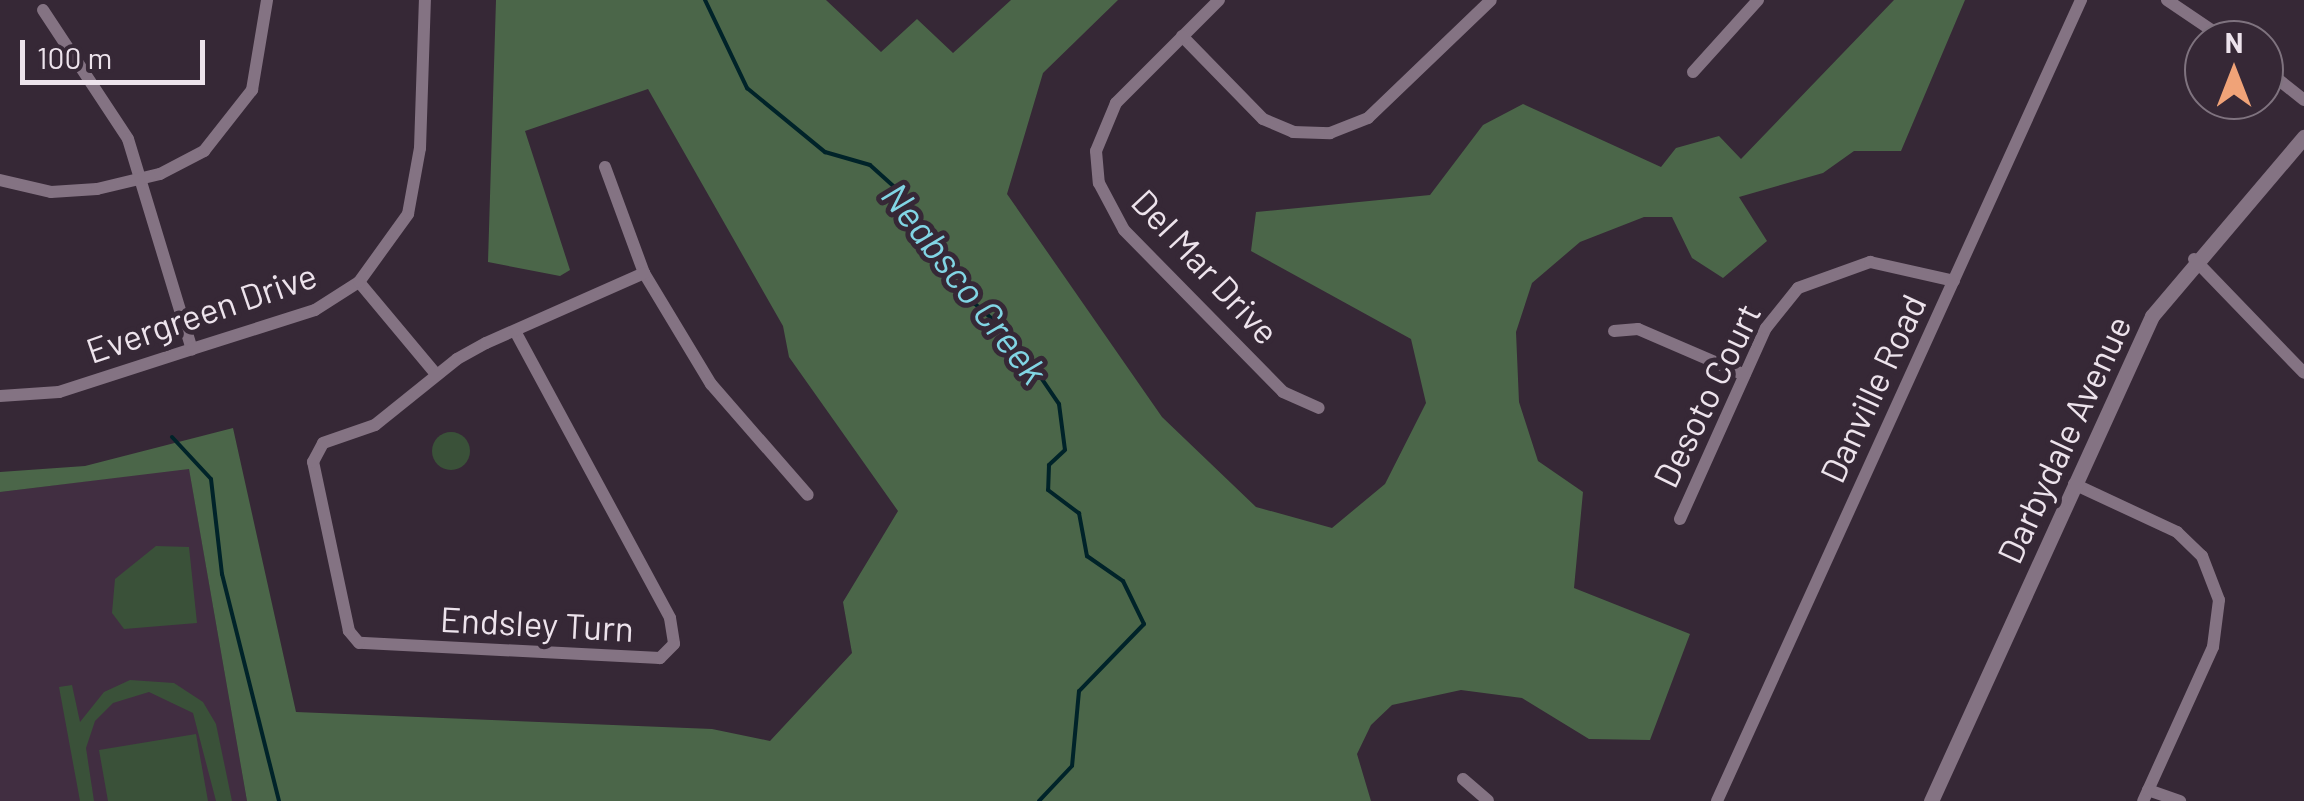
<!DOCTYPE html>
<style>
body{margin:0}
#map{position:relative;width:2304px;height:801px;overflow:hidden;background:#362836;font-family:Barlow,sans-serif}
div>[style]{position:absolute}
.built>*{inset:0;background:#412e41}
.green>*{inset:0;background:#3a5139}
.round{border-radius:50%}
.forest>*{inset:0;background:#4b6649}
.stream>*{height:4px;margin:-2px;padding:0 2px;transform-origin:2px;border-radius:2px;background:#002329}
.minor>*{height:12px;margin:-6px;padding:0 6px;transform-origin:6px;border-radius:6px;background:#847383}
.tertiary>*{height:15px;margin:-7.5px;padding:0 7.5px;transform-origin:7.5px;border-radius:7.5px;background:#847383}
span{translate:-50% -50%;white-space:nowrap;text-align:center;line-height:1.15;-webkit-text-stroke:10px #362836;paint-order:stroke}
.street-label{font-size:35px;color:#ede3ec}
.water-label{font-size:38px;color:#81d5e4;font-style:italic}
.north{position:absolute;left:2184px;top:20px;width:100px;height:100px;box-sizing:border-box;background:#362836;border:2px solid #7f737f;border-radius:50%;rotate:0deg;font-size:28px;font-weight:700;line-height:40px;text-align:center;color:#ede3ec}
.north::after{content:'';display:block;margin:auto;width:35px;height:45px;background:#f0a378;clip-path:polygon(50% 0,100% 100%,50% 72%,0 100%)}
.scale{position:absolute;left:20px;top:40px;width:185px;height:45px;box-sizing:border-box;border:5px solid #ede3ec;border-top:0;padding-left:12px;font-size:30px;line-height:35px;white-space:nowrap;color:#ede3ec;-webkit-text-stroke:8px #362836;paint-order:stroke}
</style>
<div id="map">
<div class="built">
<i style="clip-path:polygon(189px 468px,247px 801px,0 801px,0 492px)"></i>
</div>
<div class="green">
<i class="round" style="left:432px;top:432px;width:38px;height:38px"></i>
<i style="clip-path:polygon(156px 546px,189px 547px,197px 623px,124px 629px,112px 613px,115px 579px)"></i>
<i style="clip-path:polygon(130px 680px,174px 683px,203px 702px,216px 724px,232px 801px,216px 801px,193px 713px,149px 692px,113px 703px,95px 721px,86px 748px,94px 801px,80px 801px,59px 687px,72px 685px,80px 722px,104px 692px)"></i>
<i style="clip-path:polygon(196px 734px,208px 801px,108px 801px,99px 750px)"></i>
</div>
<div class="forest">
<i style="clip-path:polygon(496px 0,826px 0,881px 52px,917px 19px,953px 53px,1011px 0,1118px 0,1043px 73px,1007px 194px,1162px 417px,1256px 507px,1332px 528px,1385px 484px,1426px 403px,1411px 339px,1251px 251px,1256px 212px,1430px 195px,1483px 125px,1523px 104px,1661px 167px,1676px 148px,1719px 136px,1741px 159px,1894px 0,1965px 0,1901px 151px,1854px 151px,1823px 173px,1739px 197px,1767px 241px,1723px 278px,1692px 258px,1672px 217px,1644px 217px,1580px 242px,1532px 283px,1516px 332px,1519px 402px,1538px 461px,1583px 492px,1574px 588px,1690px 634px,1650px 740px,1589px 739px,1522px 698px,1461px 690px,1392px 705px,1371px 725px,1357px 754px,1371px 801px,247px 801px,189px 469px,0 492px,0 472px,85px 466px,233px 428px,296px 712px,712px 729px,770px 741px,852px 653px,843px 602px,898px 511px,789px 357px,783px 326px,648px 89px,525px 131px,570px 270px,560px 276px,488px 262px)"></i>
</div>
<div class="stream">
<i style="left:705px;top:0;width:98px;rotate:64.5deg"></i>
<i style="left:747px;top:88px;width:101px;rotate:39.4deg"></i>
<i style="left:825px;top:152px;width:47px;rotate:16.1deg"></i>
<i style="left:870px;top:165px;width:31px;rotate:42deg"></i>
<i style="left:893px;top:186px;width:83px;rotate:51.3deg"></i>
<i style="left:945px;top:251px;width:60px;rotate:60.9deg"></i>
<i style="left:974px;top:303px;width:53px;rotate:41.2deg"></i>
<i style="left:1014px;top:338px;width:80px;rotate:55.7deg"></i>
<i style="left:1059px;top:404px;width:46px;rotate:82.6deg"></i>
<i style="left:1065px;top:450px;width:22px;rotate:137deg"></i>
<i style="left:1049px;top:465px;width:25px;rotate:92deg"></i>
<i style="left:1048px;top:490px;width:39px;rotate:37deg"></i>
<i style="left:1079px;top:513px;width:44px;rotate:79.5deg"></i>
<i style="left:1087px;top:556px;width:44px;rotate:34.8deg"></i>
<i style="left:1123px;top:581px;width:48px;rotate:64deg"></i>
<i style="left:1144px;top:624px;width:93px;rotate:134.1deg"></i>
<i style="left:1079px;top:691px;width:75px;rotate:95.3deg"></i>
<i style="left:1072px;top:766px;width:48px;rotate:133.3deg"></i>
<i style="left:172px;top:437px;width:57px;rotate:47.1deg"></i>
<i style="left:211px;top:479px;width:96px;rotate:83.4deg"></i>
<i style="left:222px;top:574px;width:234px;rotate:75.9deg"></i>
</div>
<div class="minor">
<i style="left:1219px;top:0;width:146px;rotate:135deg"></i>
<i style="left:1116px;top:103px;width:52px;rotate:112.6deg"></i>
<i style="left:1096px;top:151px;width:32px;rotate:85deg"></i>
<i style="left:1099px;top:183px;width:53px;rotate:62deg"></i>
<i style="left:1124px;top:230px;width:227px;rotate:45.5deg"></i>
<i style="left:1283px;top:392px;width:39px;rotate:24deg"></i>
<i style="left:2167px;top:0;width:71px;rotate:34.1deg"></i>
<i style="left:43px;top:10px;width:154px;rotate:56.6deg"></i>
<i style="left:128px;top:139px;width:220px;rotate:73.1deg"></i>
<i style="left:1182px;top:36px;width:116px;rotate:45.7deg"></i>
<i style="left:1263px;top:119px;width:33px;rotate:23deg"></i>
<i style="left:1293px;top:132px;width:37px;rotate:2deg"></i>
<i style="left:1330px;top:133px;width:41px;rotate:-21.5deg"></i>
<i style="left:1368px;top:118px;width:170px;rotate:-43.8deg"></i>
<i style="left:2264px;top:68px;width:51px;rotate:38.7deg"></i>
<i style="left:1693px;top:72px;width:97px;rotate:-47.9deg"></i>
<i style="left:605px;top:167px;width:113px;rotate:69.8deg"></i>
<i style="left:644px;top:273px;width:130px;rotate:58.9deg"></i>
<i style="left:711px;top:384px;width:147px;rotate:48.9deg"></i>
<i style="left:0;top:180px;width:52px;rotate:13.2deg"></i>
<i style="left:51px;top:192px;width:46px;rotate:-3.7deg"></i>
<i style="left:97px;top:189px;width:65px;rotate:-13.4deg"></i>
<i style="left:160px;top:174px;width:50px;rotate:-27.6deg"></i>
<i style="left:204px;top:151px;width:78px;rotate:-51.8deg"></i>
<i style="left:252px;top:90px;width:91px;rotate:-80.5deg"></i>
<i style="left:2194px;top:259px;width:158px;rotate:46deg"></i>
<i style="left:359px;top:282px;width:120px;rotate:50.1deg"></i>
<i style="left:515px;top:331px;width:326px;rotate:61.6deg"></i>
<i style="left:670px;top:618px;width:26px;rotate:81deg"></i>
<i style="left:674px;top:644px;width:20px;rotate:135deg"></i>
<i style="left:660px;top:658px;width:301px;rotate:-177.1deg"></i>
<i style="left:359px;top:643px;width:16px;rotate:-130deg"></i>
<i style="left:349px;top:631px;width:173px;rotate:-102deg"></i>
<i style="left:313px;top:462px;width:21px;rotate:-62deg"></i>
<i style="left:323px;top:443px;width:55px;rotate:-19.1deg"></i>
<i style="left:375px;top:425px;width:105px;rotate:-38.8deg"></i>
<i style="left:457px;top:359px;width:33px;rotate:-29deg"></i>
<i style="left:486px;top:343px;width:173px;rotate:-23.9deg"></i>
<i style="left:1614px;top:331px;width:24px;rotate:-5deg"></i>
<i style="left:1638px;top:329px;width:116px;rotate:23.3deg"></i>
<i style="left:0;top:396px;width:59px;rotate:-3.9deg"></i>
<i style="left:59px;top:392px;width:140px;rotate:-17.9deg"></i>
<i style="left:192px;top:349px;width:129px;rotate:-17.6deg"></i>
<i style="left:315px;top:310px;width:52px;rotate:-32.5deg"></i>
<i style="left:359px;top:282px;width:84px;rotate:-54.2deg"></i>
<i style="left:408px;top:214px;width:67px;rotate:-79.7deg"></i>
<i style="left:420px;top:148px;width:148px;rotate:-88.1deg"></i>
<i style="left:2074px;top:484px;width:114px;rotate:25deg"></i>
<i style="left:2177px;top:532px;width:35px;rotate:44deg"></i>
<i style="left:2202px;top:556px;width:47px;rotate:68.9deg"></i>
<i style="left:2219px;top:600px;width:47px;rotate:97.3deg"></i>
<i style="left:2213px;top:647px;width:169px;rotate:114.4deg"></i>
<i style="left:1680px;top:519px;width:209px;rotate:-65.8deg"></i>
<i style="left:1766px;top:328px;width:51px;rotate:-51.3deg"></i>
<i style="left:1798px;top:288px;width:77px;rotate:-19.9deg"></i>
<i style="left:1870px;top:262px;width:86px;rotate:12.7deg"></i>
<i style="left:1463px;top:779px;width:33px;rotate:41deg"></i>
<i style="left:2148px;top:790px;width:34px;rotate:19deg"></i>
<i style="left:1717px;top:801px;width:880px;rotate:-65.56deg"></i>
</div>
<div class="tertiary">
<i style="left:1931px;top:801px;width:533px;rotate:-65.5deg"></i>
<i style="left:2152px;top:316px;width:235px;rotate:-49.7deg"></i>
</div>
<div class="street-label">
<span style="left:1206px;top:266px;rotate:47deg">Del Mar Drive</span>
<span style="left:201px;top:312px;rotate:-19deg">Evergreen Drive</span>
<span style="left:1872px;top:388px;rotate:-65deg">Danville Road</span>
<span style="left:1706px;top:395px;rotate:-64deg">Desoto Court</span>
<span style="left:2063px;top:439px;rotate:-65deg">Darbydale Avenue</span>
<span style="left:537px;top:623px;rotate:3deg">Endsley Turn</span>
</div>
<div class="water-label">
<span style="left:965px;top:283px;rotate:52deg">Neabsco Creek</span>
</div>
<div class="north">N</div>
<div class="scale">100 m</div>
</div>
